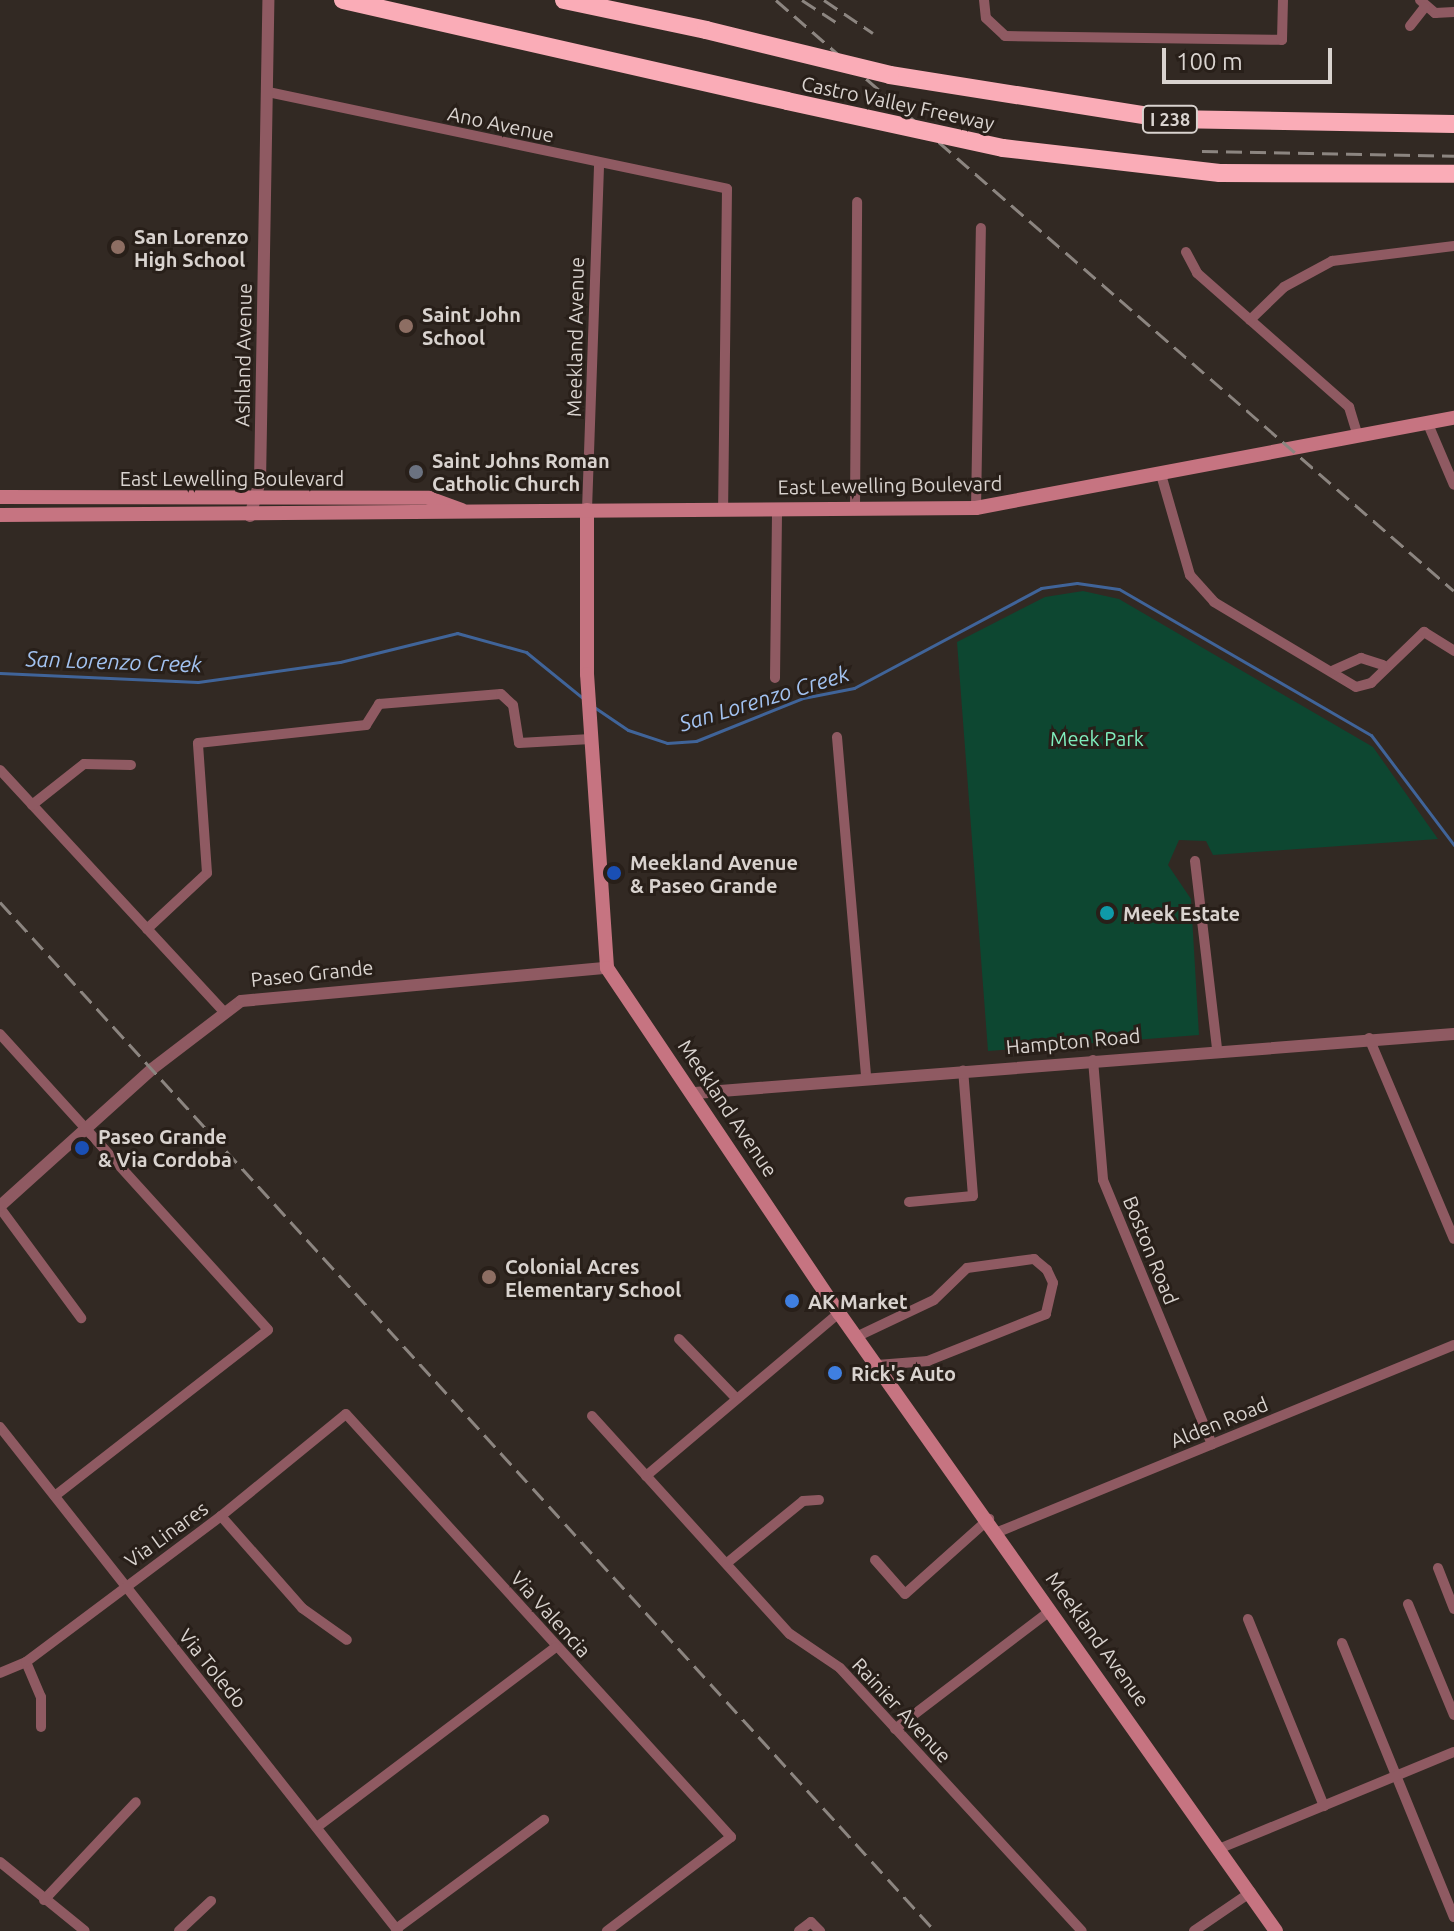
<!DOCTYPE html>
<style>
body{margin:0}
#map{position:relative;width:1454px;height:1931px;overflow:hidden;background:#322923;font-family:Ubuntu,sans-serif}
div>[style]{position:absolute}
.green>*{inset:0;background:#0d4731}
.stream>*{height:3px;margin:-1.5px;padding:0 1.5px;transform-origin:1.5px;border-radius:1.5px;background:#406499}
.minor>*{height:10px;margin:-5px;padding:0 5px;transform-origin:5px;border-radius:5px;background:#8f5a62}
.tertiary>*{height:12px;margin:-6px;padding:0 6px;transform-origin:6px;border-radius:6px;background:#8f5a62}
.secondary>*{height:14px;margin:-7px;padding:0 7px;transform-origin:7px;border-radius:7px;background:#c67481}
.motorway>*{height:18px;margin:-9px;padding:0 9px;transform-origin:9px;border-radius:9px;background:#faacb7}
.rail>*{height:3px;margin-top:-1.5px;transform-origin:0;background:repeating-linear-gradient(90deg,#8c8580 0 16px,transparent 0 24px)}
.motorway-bridge>*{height:18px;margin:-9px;padding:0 9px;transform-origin:9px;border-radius:9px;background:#faacb7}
.dots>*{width:22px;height:22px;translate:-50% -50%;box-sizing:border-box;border:4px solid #281f19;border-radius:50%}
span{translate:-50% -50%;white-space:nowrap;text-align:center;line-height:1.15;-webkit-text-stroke:6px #281f19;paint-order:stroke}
.shield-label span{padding:2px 6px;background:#281f19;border:2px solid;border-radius:6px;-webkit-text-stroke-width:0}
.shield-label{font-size:18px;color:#d9d3cf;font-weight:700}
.street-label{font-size:20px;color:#d9d3cf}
.poi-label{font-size:20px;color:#d9d3cf;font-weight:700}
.left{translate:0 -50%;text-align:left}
.park-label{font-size:20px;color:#7feebd}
.water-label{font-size:22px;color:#a2c2f0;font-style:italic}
.scale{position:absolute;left:1162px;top:48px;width:170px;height:36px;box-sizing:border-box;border:4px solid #d9d3cf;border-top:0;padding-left:10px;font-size:24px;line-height:28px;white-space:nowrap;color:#d9d3cf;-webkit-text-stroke:6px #281f19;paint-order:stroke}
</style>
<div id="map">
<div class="green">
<i style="clip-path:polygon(1083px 591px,1119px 599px,1373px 747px,1438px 839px,1213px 855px,1206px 841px,1179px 840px,1168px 865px,1191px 899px,1199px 1035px,988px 1051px,957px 642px,1045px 597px)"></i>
</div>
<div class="stream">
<i style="left:0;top:673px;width:198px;rotate:2.6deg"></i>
<i style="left:198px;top:682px;width:143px;rotate:-8deg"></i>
<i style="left:340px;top:662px;width:121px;rotate:-13.9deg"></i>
<i style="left:457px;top:633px;width:72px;rotate:15.4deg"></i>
<i style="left:526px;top:652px;width:76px;rotate:39.1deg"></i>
<i style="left:594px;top:707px;width:41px;rotate:34.1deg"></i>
<i style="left:628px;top:730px;width:41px;rotate:18.4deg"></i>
<i style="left:667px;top:743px;width:29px;rotate:-4deg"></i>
<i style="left:696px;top:741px;width:115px;rotate:-21.9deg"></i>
<i style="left:803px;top:698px;width:52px;rotate:-11.1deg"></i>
<i style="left:854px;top:688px;width:212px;rotate:-28.1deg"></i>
<i style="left:1041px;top:588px;width:36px;rotate:-8deg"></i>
<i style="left:1077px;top:583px;width:42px;rotate:8.1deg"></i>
<i style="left:1119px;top:589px;width:291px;rotate:30.1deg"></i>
<i style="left:1371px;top:735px;width:138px;rotate:53deg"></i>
</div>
<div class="minor">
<i style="left:984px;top:0;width:18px;rotate:84deg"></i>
<i style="left:986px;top:18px;width:26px;rotate:43deg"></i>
<i style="left:1005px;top:36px;width:277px;rotate:0.8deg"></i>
<i style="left:1282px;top:40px;width:40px;rotate:-88.6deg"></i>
<i style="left:1420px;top:0;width:20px;rotate:41deg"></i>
<i style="left:1435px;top:13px;width:19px;rotate:-3deg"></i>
<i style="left:1410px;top:26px;width:24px;rotate:-52deg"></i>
<i style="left:268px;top:92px;width:469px;rotate:11.9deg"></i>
<i style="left:727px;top:189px;width:319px;rotate:90.7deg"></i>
<i style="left:1186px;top:252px;width:24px;rotate:62deg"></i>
<i style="left:1197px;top:273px;width:203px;rotate:41.4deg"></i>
<i style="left:1349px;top:407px;width:31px;rotate:73deg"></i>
<i style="left:1250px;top:320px;width:47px;rotate:-44.1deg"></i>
<i style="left:1284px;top:287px;width:55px;rotate:-28.4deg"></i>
<i style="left:1332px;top:261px;width:123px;rotate:-7deg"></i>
<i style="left:1428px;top:424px;width:66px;rotate:66.9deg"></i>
<i style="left:1162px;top:478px;width:101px;rotate:73.9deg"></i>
<i style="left:1190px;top:575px;width:36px;rotate:48deg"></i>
<i style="left:1214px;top:602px;width:165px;rotate:30.9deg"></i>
<i style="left:1356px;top:687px;width:16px;rotate:-15deg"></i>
<i style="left:1371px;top:683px;width:74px;rotate:-43.9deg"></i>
<i style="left:1424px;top:632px;width:36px;rotate:32deg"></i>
<i style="left:855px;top:508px;width:306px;rotate:-89.6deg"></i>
<i style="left:976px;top:508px;width:280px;rotate:-89deg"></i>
<i style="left:587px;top:510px;width:346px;rotate:-88deg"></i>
<i style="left:1334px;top:670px;width:30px;rotate:-24deg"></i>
<i style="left:1361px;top:658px;width:23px;rotate:18deg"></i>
<i style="left:775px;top:678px;width:170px;rotate:-89.3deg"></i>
<i style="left:837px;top:737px;width:341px;rotate:85.1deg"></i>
<i style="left:0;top:770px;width:328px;rotate:47.2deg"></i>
<i style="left:32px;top:805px;width:66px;rotate:-38.3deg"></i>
<i style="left:84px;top:764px;width:47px;rotate:1.2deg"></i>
<i style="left:1195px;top:861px;width:188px;rotate:83.3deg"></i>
<i style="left:147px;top:929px;width:82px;rotate:-43deg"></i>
<i style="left:207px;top:873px;width:130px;rotate:-94deg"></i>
<i style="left:198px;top:743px;width:169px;rotate:-6.1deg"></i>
<i style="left:366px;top:725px;width:25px;rotate:-58deg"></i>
<i style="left:379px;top:704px;width:122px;rotate:-4.7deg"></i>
<i style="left:501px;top:694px;width:16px;rotate:43deg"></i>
<i style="left:513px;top:705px;width:38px;rotate:81deg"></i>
<i style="left:519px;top:743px;width:72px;rotate:-3.2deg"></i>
<i style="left:0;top:1034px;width:399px;rotate:47.8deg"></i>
<i style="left:268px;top:1330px;width:270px;rotate:142.1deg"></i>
<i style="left:1369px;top:1038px;width:218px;rotate:67.1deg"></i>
<i style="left:1093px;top:1060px;width:120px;rotate:85.2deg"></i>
<i style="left:1103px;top:1180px;width:286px;rotate:67.6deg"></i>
<i style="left:909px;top:1202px;width:64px;rotate:-5.4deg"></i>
<i style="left:973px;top:1196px;width:126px;rotate:-94.5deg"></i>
<i style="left:0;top:1208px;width:137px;rotate:53.6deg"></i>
<i style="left:856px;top:1337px;width:86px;rotate:-25.4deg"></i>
<i style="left:934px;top:1300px;width:46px;rotate:-44.1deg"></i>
<i style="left:967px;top:1268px;width:68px;rotate:-7.7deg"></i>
<i style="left:1034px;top:1259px;width:17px;rotate:40deg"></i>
<i style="left:1047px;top:1270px;width:14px;rotate:65deg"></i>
<i style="left:1053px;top:1283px;width:32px;rotate:103deg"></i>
<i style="left:1046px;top:1314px;width:127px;rotate:158.3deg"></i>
<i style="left:928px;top:1361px;width:51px;rotate:175.5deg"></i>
<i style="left:679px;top:1339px;width:83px;rotate:46deg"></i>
<i style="left:592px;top:1416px;width:294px;rotate:47.8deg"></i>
<i style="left:790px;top:1634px;width:60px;rotate:34.2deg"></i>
<i style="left:840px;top:1668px;width:357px;rotate:47.4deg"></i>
<i style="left:0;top:1427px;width:642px;rotate:51.7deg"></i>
<i style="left:646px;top:1476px;width:253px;rotate:-40.2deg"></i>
<i style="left:221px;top:1516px;width:123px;rotate:48.6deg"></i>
<i style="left:302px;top:1608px;width:55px;rotate:35.4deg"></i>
<i style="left:998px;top:1532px;width:493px;rotate:-22.3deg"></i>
<i style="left:875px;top:1560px;width:45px;rotate:48.6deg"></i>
<i style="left:905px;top:1594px;width:113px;rotate:-41.8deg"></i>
<i style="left:727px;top:1563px;width:98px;rotate:-39.2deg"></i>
<i style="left:803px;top:1501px;width:16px;rotate:-4deg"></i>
<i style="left:1438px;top:1568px;width:44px;rotate:68.7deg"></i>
<i style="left:1408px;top:1604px;width:120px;rotate:67.5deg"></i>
<i style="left:1248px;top:1619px;width:202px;rotate:67.9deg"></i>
<i style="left:1342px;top:1643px;width:296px;rotate:67.8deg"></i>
<i style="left:26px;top:1662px;width:38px;rotate:67deg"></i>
<i style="left:41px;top:1697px;width:30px;rotate:90deg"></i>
<i style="left:0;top:1673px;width:28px;rotate:-23deg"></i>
<i style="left:26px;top:1662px;width:244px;rotate:-36.8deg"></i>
<i style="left:221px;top:1516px;width:161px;rotate:-39.2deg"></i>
<i style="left:346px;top:1414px;width:572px;rotate:47.69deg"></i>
<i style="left:731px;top:1837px;width:156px;rotate:142.8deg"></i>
<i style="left:895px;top:1729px;width:196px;rotate:-37.3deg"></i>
<i style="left:317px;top:1827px;width:299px;rotate:-37deg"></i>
<i style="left:1221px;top:1848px;width:252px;rotate:-22.4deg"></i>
<i style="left:0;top:1862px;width:109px;rotate:39.1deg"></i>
<i style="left:44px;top:1900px;width:134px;rotate:-46.8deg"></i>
<i style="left:396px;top:1929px;width:184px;rotate:-36.4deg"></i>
<i style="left:179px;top:1931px;width:44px;rotate:-43.2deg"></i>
<i style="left:799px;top:1931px;width:15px;rotate:-37deg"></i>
<i style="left:811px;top:1922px;width:13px;rotate:45deg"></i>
<i style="left:1194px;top:1931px;width:69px;rotate:-34.4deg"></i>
</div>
<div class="tertiary">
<i style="left:250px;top:516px;width:35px;rotate:-74deg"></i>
<i style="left:260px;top:482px;width:482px;rotate:-89deg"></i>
<i style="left:695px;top:1093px;width:761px;rotate:-4.44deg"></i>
<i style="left:0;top:1206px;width:205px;rotate:-42deg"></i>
<i style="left:152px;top:1069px;width:112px;rotate:-37.4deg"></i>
<i style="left:241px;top:1001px;width:367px;rotate:-5.2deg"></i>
</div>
<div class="secondary">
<i style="left:0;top:497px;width:429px;rotate:0.1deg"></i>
<i style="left:429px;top:498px;width:35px;rotate:20deg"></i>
<i style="left:587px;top:510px;width:164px;rotate:90deg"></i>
<i style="left:587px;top:674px;width:295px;rotate:86.1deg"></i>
<i style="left:607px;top:968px;width:416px;rotate:56.1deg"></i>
<i style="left:839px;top:1313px;width:757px;rotate:54.74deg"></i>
<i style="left:0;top:515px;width:976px;rotate:-0.41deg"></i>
<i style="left:976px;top:508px;width:486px;rotate:-10.7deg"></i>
</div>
<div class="motorway">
<i style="left:343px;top:0;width:455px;rotate:12.8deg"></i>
<i style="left:564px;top:0;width:145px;rotate:11.9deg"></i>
<i style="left:890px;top:75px;width:282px;rotate:9deg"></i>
<i style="left:1169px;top:119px;width:285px;rotate:1deg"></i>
<i style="left:1003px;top:148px;width:218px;rotate:6.6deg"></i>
<i style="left:1220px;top:173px;width:234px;rotate:0.2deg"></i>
</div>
<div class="rail">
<i style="left:776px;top:0;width:899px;rotate:41.08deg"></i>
<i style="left:802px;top:0;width:44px;rotate:33deg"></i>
<i style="left:824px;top:0;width:59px;rotate:34deg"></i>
<i style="left:1202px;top:151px;width:252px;rotate:1.1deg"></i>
<i style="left:0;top:902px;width:1390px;rotate:47.74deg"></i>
</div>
<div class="motorway-bridge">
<i style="left:706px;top:30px;width:189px;rotate:13.7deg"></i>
<i style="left:787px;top:101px;width:221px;rotate:12.3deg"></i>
</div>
<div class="dots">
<i style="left:118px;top:247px;background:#8d6e63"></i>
<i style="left:406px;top:326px;background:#8d6e63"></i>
<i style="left:416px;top:472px;background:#6b7280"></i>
<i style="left:614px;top:873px;background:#1a4fb4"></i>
<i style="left:1107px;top:913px;background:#0f9aa8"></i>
<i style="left:82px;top:1148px;background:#1a4fb4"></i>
<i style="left:489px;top:1277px;background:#8d6e63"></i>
<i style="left:792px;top:1301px;background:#3f7fe0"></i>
<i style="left:835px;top:1373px;background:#3f7fe0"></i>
</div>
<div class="shield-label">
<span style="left:1170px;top:119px">I 238</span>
</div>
<div class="street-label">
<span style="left:898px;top:103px;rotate:12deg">Castro Valley Freeway</span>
<span style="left:501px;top:124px;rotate:12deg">Ano Avenue</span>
<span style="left:575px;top:337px;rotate:-89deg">Meekland Avenue</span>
<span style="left:243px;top:355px;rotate:-89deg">Ashland Avenue</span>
<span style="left:232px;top:478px">East Lewelling Boulevard</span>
<span style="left:890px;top:485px;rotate:-1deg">East Lewelling Boulevard</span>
<span style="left:312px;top:973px;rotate:-6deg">Paseo Grande</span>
<span style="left:1073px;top:1041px;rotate:-5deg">Hampton Road</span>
<span style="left:728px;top:1108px;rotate:56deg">Meekland Avenue</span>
<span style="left:1151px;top:1250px;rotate:68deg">Boston Road</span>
<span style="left:1219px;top:1422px;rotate:-22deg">Alden Road</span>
<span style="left:166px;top:1534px;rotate:-36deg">Via Linares</span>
<span style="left:551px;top:1614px;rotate:48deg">Via Valencia</span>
<span style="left:1098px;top:1639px;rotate:54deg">Meekland Avenue</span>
<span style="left:213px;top:1668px;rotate:51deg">Via Toledo</span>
<span style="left:902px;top:1710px;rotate:47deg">Rainier Avenue</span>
</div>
<div class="poi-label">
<span class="left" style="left:134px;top:248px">San Lorenzo<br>High School</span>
<span class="left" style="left:422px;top:326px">Saint John<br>School</span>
<span class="left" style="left:432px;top:472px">Saint Johns Roman<br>Catholic Church</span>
<span class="left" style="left:630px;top:874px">Meekland Avenue<br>&amp; Paseo Grande</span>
<span class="left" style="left:1123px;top:913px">Meek Estate</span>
<span class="left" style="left:98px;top:1148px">Paseo Grande<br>&amp; Via Cordoba</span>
<span class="left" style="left:505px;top:1278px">Colonial Acres<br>Elementary School</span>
<span class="left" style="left:808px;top:1301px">AK Market</span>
<span class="left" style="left:851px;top:1373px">Rick's Auto</span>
</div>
<div class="park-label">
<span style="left:1097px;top:738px">Meek Park</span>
</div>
<div class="water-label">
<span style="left:114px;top:661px;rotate:2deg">San Lorenzo Creek</span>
<span style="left:764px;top:698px;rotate:-17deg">San Lorenzo Creek</span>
</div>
<div class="scale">100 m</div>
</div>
